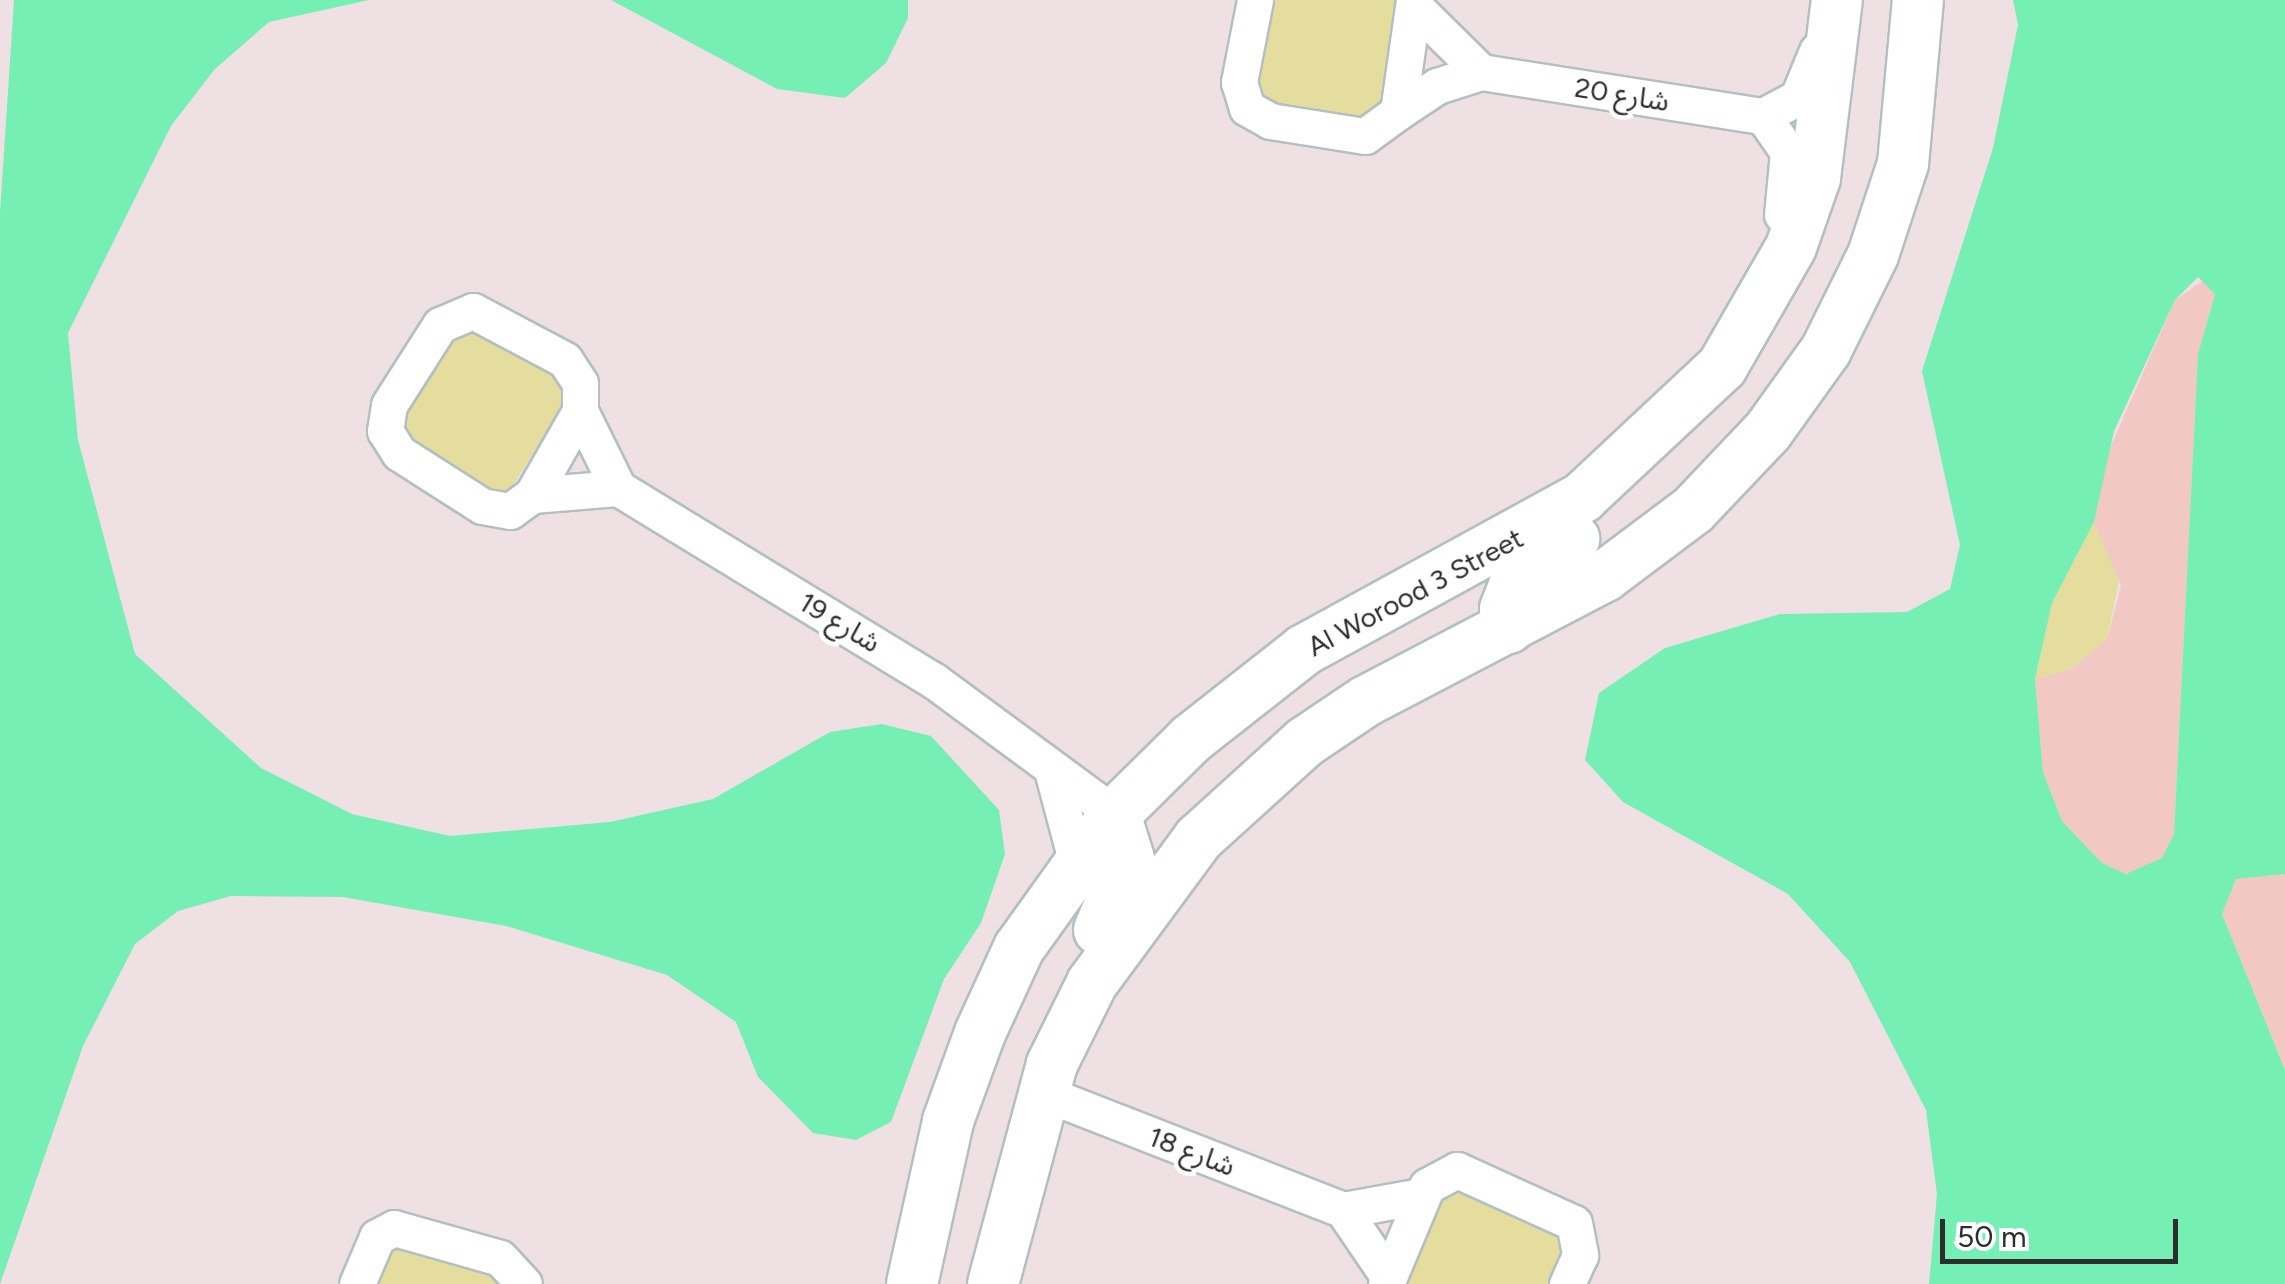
<!DOCTYPE html>
<meta charset="utf-8">
<style>
body{margin:0}
#map{position:relative;width:2285px;height:1284px;overflow:hidden;background:#eee0e3;font-family:Figtree,"Noto Sans Arabic",sans-serif}
div>[style]{position:absolute}
.green>*{inset:0;background:#e4dd9e}
.sand>*{inset:0;background:#f2c8c4}
.water>*{inset:0;background:#75efb3}
.roads{filter:drop-shadow(2px 0 #b3bfc0) drop-shadow(-2px 0 #b3bfc0) drop-shadow(0 2px #b3bfc0) drop-shadow(0 -2px #b3bfc0)}
.street>*{height:35px;margin:-17.5px;padding:0 17.5px;transform-origin:17.5px;border-radius:17.5px;background:#fff}
.secondary>*{height:50px;margin:-25px;padding:0 25px;transform-origin:25px;border-radius:25px;background:#fff}
span{translate:-50% -50%;white-space:nowrap;text-align:center;line-height:1.15;-webkit-text-stroke:9px #fff;paint-order:stroke}
.street-label{font-size:28px;color:#2d2d2d}
.scale{position:absolute;left:1940px;top:1219px;width:238px;height:45px;box-sizing:border-box;border:5px solid #2d2d2d;border-top:0;padding-left:12px;font-size:30px;line-height:35px;white-space:nowrap;color:#2d2d2d;-webkit-text-stroke:8px #fff;paint-order:stroke}
</style>
<div id="map">
<div class="green">
<i style="clip-path:polygon(1266px 0,1398px 0,1387px 106px,1369px 121px,1263px 101px,1254px 90px)"></i>
<i style="clip-path:polygon(472px 323px,559px 373px,569px 395px,509px 492px,485px 489px,414px 445px,401px 423px,451px 333px)"></i>
<i style="clip-path:polygon(2094px 522px,2121px 571px,2107px 639px,2071px 669px,2035px 679px,2052px 603px)"></i>
<i style="clip-path:polygon(1460px 1185px,1553px 1224px,1566px 1244px,1553px 1284px,1404px 1284px,1441px 1199px)"></i>
<i style="clip-path:polygon(400px 1242px,497px 1271px,507px 1284px,373px 1284px,382px 1256px)"></i>
</div>
<div class="sand">
<i style="clip-path:polygon(2207px 278px,2215px 294px,2198px 354px,2174px 834px,2163px 858px,2126px 874px,2102px 863px,2062px 821px,2043px 772px,2035px 679px,2071px 669px,2107px 639px,2121px 586px,2094px 522px,2107px 455px,2175px 300px)"></i>
<i style="clip-path:polygon(2285px 874px,2285px 1070px,2222px 914px,2236px 879px)"></i>
</div>
<div class="water">
<i style="clip-path:polygon(14px 0,369px 0,269px 22px,214px 70px,171px 126px,68px 333px,78px 440px,135px 654px,261px 768px,352px 814px,450px 836px,610px 822px,713px 799px,830px 732px,882px 724px,931px 736px,999px 810px,1005px 854px,981px 923px,944px 979px,891px 1122px,856px 1140px,813px 1133px,758px 1077px,736px 1022px,667px 975px,506px 926px,343px 897px,231px 896px,178px 911px,135px 944px,83px 1046px,0 1284px,0 213px)"></i>
<i style="clip-path:polygon(611px 0,908px 0,908px 18px,886px 63px,845px 98px,777px 89px)"></i>
<i style="clip-path:polygon(evenodd,2013px 0,2285px 0,2285px 874px,2236px 879px,2222px 914px,2285px 1070px,2285px 1284px,1929px 1284px,1937px 1194px,1926px 1110px,1850px 962px,1788px 894px,1623px 802px,1585px 760px,1599px 693px,1665px 648px,1780px 614px,1907px 612px,1950px 589px,1960px 545px,1922px 371px,1993px 148px,2018px 25px,2013px 0,2198px 277px,2215px 294px,2198px 354px,2174px 834px,2162px 858px,2126px 874px,2102px 863px,2062px 821px,2043px 772px,2035px 679px,2052px 603px,2094px 522px,2114px 431px,2175px 300px,2198px 277px)"></i>
</div>
<div class="roads">
<div class="street">
<i style="left:1255px;top:0;width:84px;rotate:101deg"></i>
<i style="left:1239px;top:82px;width:27px;rotate:73deg"></i>
<i style="left:1247px;top:108px;width:26px;rotate:29deg"></i>
<i style="left:1270px;top:121px;width:96px;rotate:9deg"></i>
<i style="left:1365px;top:136px;width:41px;rotate:-36deg"></i>
<i style="left:1398px;top:112px;width:113px;rotate:-81.9deg"></i>
<i style="left:1416px;top:8px;width:91px;rotate:44.6deg"></i>
<i style="left:1398px;top:112px;width:47px;rotate:-33.7deg"></i>
<i style="left:1437px;top:86px;width:46px;rotate:-17.7deg"></i>
<i style="left:1481px;top:72px;width:285px;rotate:8.9deg"></i>
<i style="left:1763px;top:116px;width:40px;rotate:-28deg"></i>
<i style="left:1798px;top:97px;width:50px;rotate:-67.6deg"></i>
<i style="left:1763px;top:116px;width:44px;rotate:55.2deg"></i>
<i style="left:1788px;top:152px;width:63px;rotate:95.4deg"></i>
<i style="left:473px;top:311px;width:104px;rotate:28deg"></i>
<i style="left:565px;top:360px;width:27px;rotate:57deg"></i>
<i style="left:580px;top:383px;width:28px;rotate:90deg"></i>
<i style="left:580px;top:411px;width:97px;rotate:119.7deg"></i>
<i style="left:532px;top:495px;width:27px;rotate:144deg"></i>
<i style="left:510px;top:511px;width:28px;rotate:-170deg"></i>
<i style="left:482px;top:506px;width:98px;rotate:-147.4deg"></i>
<i style="left:399px;top:453px;width:26px;rotate:-122deg"></i>
<i style="left:385px;top:431px;width:26px;rotate:-81deg"></i>
<i style="left:389px;top:405px;width:95px;rotate:-57.5deg"></i>
<i style="left:440px;top:325px;width:36px;rotate:-23deg"></i>
<i style="left:580px;top:411px;width:86px;rotate:63.7deg"></i>
<i style="left:618px;top:488px;width:369px;rotate:31.4deg"></i>
<i style="left:933px;top:680px;width:226px;rotate:36.4deg"></i>
<i style="left:532px;top:495px;width:86px;rotate:-4.7deg"></i>
<i style="left:1052px;top:770px;width:97px;rotate:75.1deg"></i>
<i style="left:1041px;top:1092px;width:324px;rotate:21.3deg"></i>
<i style="left:1343px;top:1210px;width:79px;rotate:-10.2deg"></i>
<i style="left:1343px;top:1210px;width:80px;rotate:55.7deg"></i>
<i style="left:357px;top:1284px;width:51px;rotate:-66.9deg"></i>
<i style="left:377px;top:1237px;width:19px;rotate:-28deg"></i>
<i style="left:394px;top:1228px;width:110px;rotate:15.8deg"></i>
<i style="left:500px;top:1258px;width:35px;rotate:47deg"></i>
<i style="left:1386px;top:1284px;width:106px;rotate:-67.3deg"></i>
<i style="left:1427px;top:1186px;width:34px;rotate:-28deg"></i>
<i style="left:1457px;top:1170px;width:128px;rotate:24.4deg"></i>
<i style="left:1574px;top:1223px;width:33px;rotate:79deg"></i>
<i style="left:1580px;top:1255px;width:32px;rotate:114deg"></i>
</div>
<div class="secondary">
<i style="left:1509px;top:628px;width:19px;rotate:-102deg"></i>
<i style="left:1505px;top:609px;width:36px;rotate:-69deg"></i>
<i style="left:1518px;top:575px;width:67px;rotate:-32.7deg"></i>
<i style="left:1099px;top:930px;width:77px;rotate:-67.1deg"></i>
<i style="left:1129px;top:859px;width:47px;rotate:-107.3deg"></i>
<i style="left:912px;top:1284px;width:167px;rotate:-77.5deg"></i>
<i style="left:948px;top:1121px;width:94px;rotate:-70deg"></i>
<i style="left:980px;top:1033px;width:94px;rotate:-65.4deg"></i>
<i style="left:1019px;top:948px;width:165px;rotate:-54.4deg"></i>
<i style="left:1115px;top:814px;width:107px;rotate:-44.6deg"></i>
<i style="left:1191px;top:739px;width:144px;rotate:-38.2deg"></i>
<i style="left:1304px;top:650px;width:318px;rotate:-28.7deg"></i>
<i style="left:1583px;top:497px;width:190px;rotate:-43.1deg"></i>
<i style="left:1722px;top:367px;width:138px;rotate:-60.1deg"></i>
<i style="left:1791px;top:247px;width:73px;rotate:-70.8deg"></i>
<i style="left:1815px;top:178px;width:179px;rotate:-83deg"></i>
<i style="left:993px;top:1284px;width:228px;rotate:-75deg"></i>
<i style="left:1052px;top:1064px;width:90px;rotate:-63.7deg"></i>
<i style="left:1092px;top:983px;width:179px;rotate:-53.6deg"></i>
<i style="left:1198px;top:839px;width:144px;rotate:-42.2deg"></i>
<i style="left:1305px;top:742px;width:73px;rotate:-33.9deg"></i>
<i style="left:1366px;top:701px;width:270px;rotate:-27.6deg"></i>
<i style="left:1605px;top:576px;width:110px;rotate:-36.9deg"></i>
<i style="left:1693px;top:510px;width:109px;rotate:-46.5deg"></i>
<i style="left:1768px;top:431px;width:100px;rotate:-54.4deg"></i>
<i style="left:1826px;top:350px;width:106px;rotate:-63.7deg"></i>
<i style="left:1873px;top:255px;width:96px;rotate:-71.8deg"></i>
<i style="left:1903px;top:164px;width:165px;rotate:-84.8deg"></i>
</div>
</div>
<div class="street-label">
<span style="left:1622px;top:94px;rotate:9deg">شارع 20</span>
<span style="left:1415px;top:592px;rotate:-28deg">Al Worood 3 Street</span>
<span style="left:840px;top:622px;rotate:31deg">شارع 19</span>
<span style="left:1192px;top:1151px;rotate:21deg">شارع 18</span>
</div>
<div class="scale">50 m</div>
</div>
